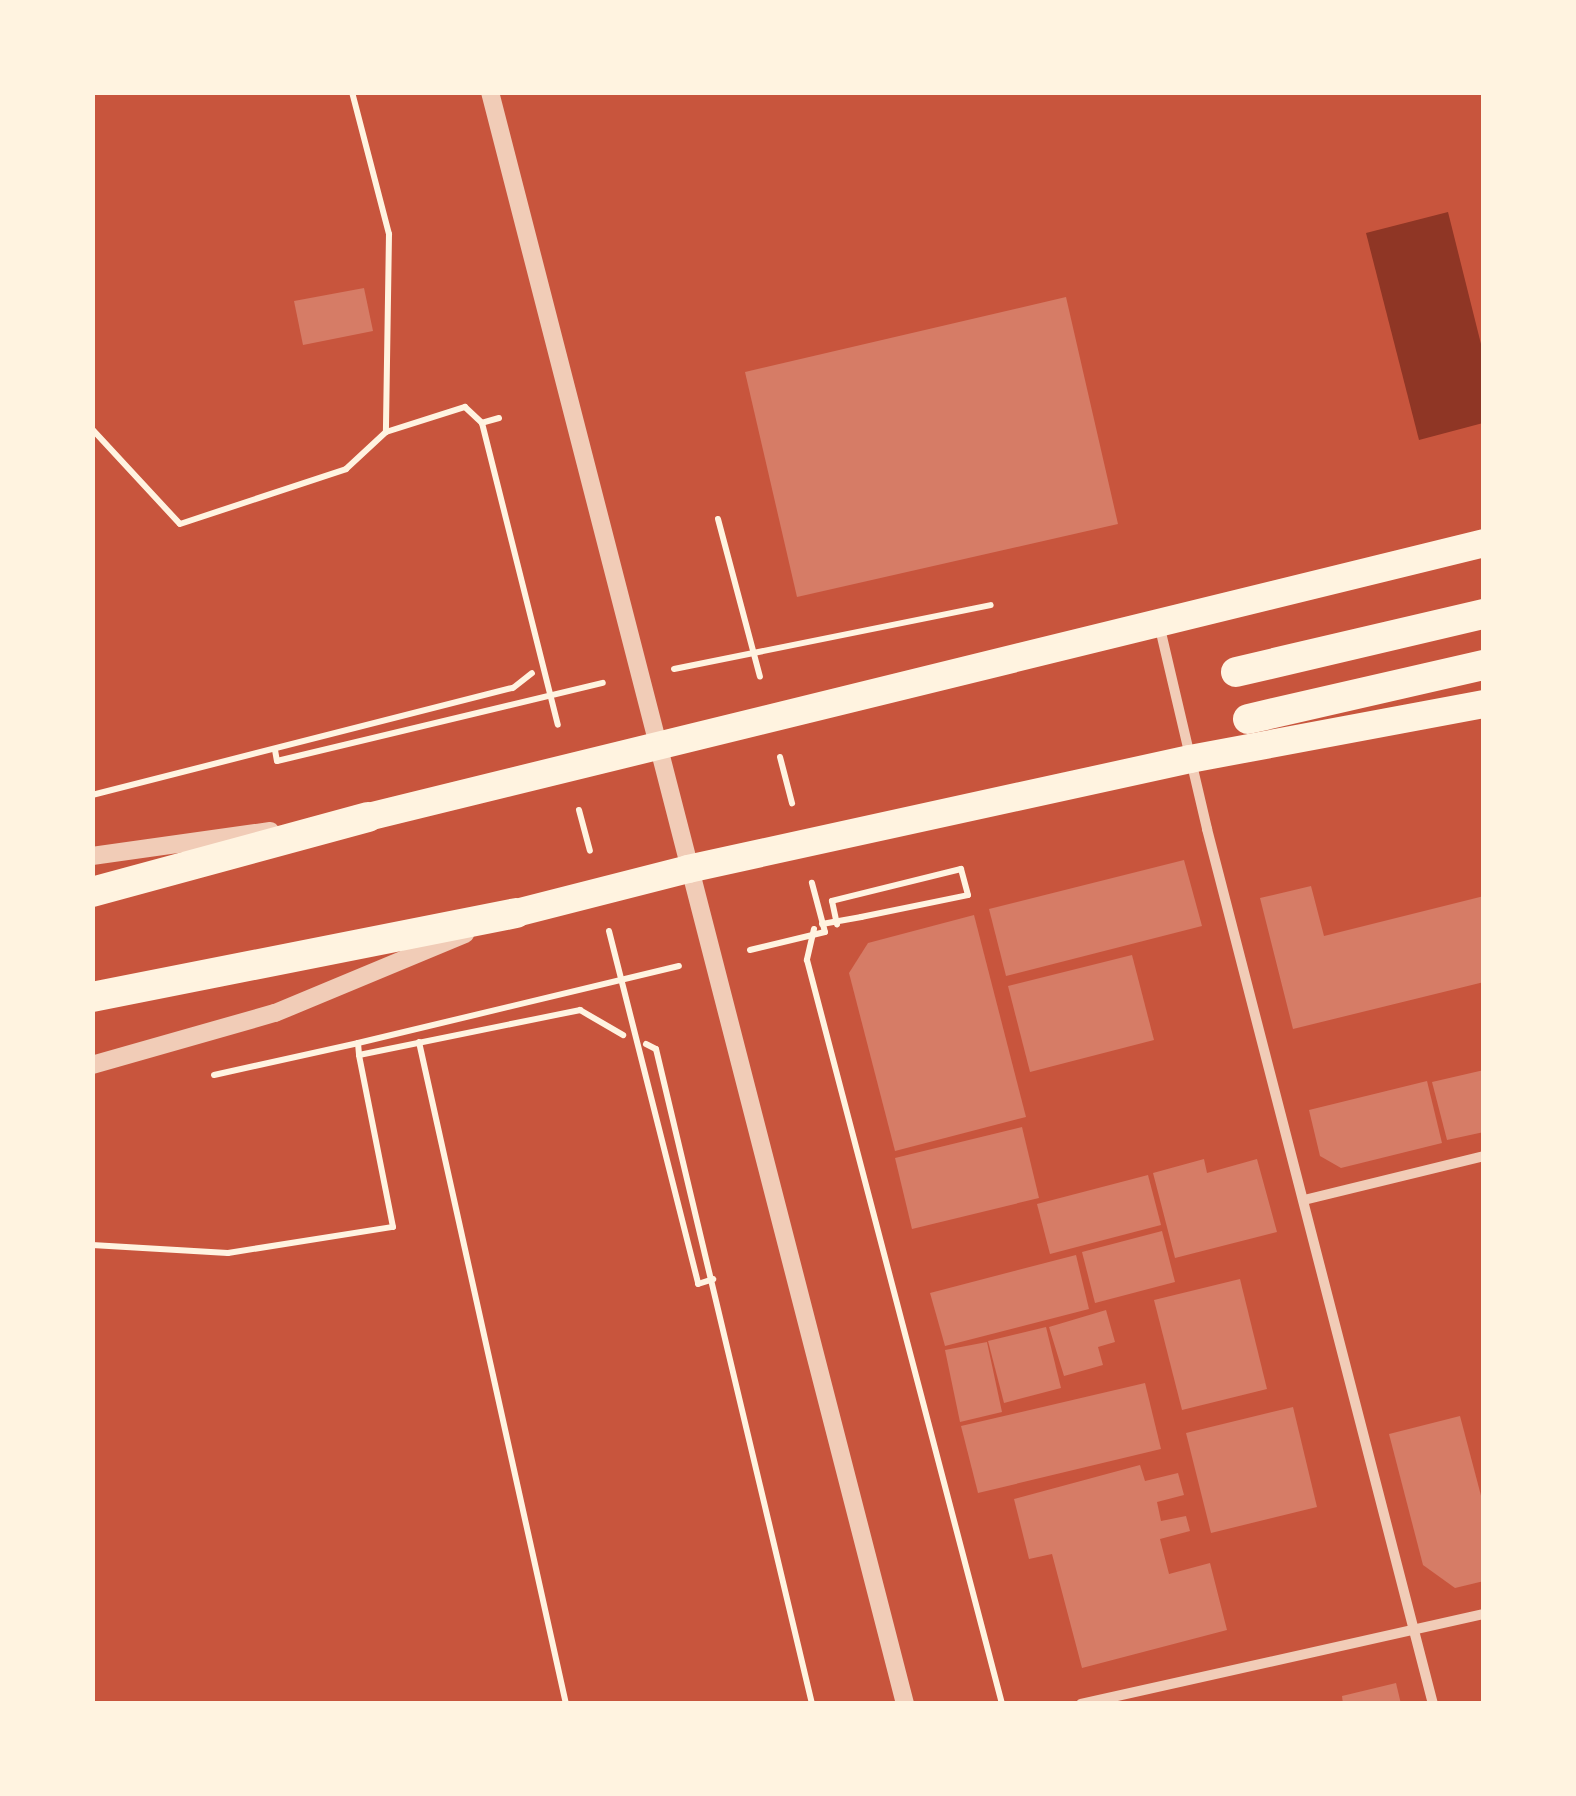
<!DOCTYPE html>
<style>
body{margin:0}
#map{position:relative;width:1576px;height:1796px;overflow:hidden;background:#c8553d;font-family:"Varela Round",sans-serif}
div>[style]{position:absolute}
.water>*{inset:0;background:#8f3625}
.building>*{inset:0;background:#d67c66}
.path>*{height:6px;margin:-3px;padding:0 3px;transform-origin:3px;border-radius:3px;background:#fff3e0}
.minor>*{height:10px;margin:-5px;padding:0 5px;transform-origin:5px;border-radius:5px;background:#f1ccb7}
.tertiary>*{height:18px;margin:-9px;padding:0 9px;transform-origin:9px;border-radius:9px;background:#f1ccb7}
.trunk>*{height:28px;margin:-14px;padding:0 14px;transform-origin:14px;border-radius:14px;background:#fff3e0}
.motorway>*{height:30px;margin:-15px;padding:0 15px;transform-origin:15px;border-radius:15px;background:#fff3e0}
span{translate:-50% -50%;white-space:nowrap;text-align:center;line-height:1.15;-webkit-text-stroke:9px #fff3e0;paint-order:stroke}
.frame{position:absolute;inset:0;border:95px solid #fff3e0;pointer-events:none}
</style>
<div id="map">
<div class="water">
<i style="clip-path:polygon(1448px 212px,1483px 352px,1483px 423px,1419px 440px,1366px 233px)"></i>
</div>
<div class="building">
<i style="clip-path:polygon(364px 288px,373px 331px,303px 345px,294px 301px)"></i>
<i style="clip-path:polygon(1066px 297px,1118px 524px,797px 597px,745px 372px)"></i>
<i style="clip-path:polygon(1184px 860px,1202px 926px,1006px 976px,989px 909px)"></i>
<i style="clip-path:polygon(1311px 886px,1324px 936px,1484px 896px,1484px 982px,1293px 1029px,1260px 898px)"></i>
<i style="clip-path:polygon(974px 915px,1026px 1117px,895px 1151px,849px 973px,868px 943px)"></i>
<i style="clip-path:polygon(1132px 955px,1154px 1040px,1030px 1072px,1008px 986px)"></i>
<i style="clip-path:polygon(1484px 1070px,1484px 1132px,1447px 1140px,1432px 1082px)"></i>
<i style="clip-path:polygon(1427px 1081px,1442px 1143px,1341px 1168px,1320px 1156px,1309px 1110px)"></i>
<i style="clip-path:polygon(1022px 1127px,1039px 1198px,912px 1229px,895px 1158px)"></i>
<i style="clip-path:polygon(1204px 1159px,1207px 1173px,1257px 1159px,1277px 1232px,1175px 1258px,1153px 1173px)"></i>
<i style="clip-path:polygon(1148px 1175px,1161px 1225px,1050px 1254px,1037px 1204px)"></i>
<i style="clip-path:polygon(1162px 1231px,1175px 1282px,1095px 1303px,1082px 1252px)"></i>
<i style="clip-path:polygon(1076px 1255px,1089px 1309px,945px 1346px,930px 1293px)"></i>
<i style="clip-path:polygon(1240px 1279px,1267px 1389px,1182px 1410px,1154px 1300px)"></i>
<i style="clip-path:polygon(1106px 1310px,1115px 1342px,1098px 1347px,1103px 1365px,1064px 1376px,1049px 1327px)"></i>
<i style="clip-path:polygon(1046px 1327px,1061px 1388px,1004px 1403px,988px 1341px)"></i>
<i style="clip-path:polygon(987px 1342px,1002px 1412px,960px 1422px,945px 1350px)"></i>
<i style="clip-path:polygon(1145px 1383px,1161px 1449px,978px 1493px,961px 1426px)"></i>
<i style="clip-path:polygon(1293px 1407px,1317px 1507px,1211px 1533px,1186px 1433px)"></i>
<i style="clip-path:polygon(1460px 1416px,1484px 1507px,1484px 1581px,1455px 1588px,1423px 1565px,1389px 1434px)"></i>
<i style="clip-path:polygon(1140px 1465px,1145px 1481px,1178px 1473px,1184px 1495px,1157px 1502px,1161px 1521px,1186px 1516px,1190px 1531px,1160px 1539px,1169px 1574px,1210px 1563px,1227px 1630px,1082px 1668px,1052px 1554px,1029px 1559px,1014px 1499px)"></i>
<i style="clip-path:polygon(1396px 1683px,1401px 1704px,1343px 1704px,1342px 1696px)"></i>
</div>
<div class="path">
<i style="left:352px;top:92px;width:147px;rotate:75.4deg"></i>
<i style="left:389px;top:234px;width:198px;rotate:90.9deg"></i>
<i style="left:499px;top:418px;width:18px;rotate:164deg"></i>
<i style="left:482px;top:423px;width:311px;rotate:75.9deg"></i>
<i style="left:92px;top:429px;width:129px;rotate:47.2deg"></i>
<i style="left:180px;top:524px;width:175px;rotate:-18.3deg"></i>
<i style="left:346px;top:469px;width:54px;rotate:-42.8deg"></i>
<i style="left:386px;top:432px;width:83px;rotate:-17.6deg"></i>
<i style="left:465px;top:407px;width:23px;rotate:43deg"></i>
<i style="left:718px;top:519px;width:163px;rotate:75.1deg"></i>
<i style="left:674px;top:669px;width:323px;rotate:-11.4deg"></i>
<i style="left:275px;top:750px;width:11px;rotate:80deg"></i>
<i style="left:277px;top:761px;width:335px;rotate:-13.5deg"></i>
<i style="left:780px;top:757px;width:48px;rotate:75.4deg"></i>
<i style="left:92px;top:795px;width:434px;rotate:-14.3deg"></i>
<i style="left:513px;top:688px;width:24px;rotate:-38deg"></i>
<i style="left:579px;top:810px;width:42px;rotate:75deg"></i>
<i style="left:822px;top:924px;width:40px;rotate:-10deg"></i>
<i style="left:861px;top:917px;width:109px;rotate:-11.6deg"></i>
<i style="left:968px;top:895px;width:27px;rotate:-105deg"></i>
<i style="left:961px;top:869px;width:133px;rotate:166.1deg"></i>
<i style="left:832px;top:901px;width:24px;rotate:78deg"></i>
<i style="left:814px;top:929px;width:32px;rotate:103deg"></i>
<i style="left:807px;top:960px;width:769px;rotate:75.31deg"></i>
<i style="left:609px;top:931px;width:364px;rotate:75.8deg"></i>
<i style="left:698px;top:1284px;width:16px;rotate:-18deg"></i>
<i style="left:750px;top:950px;width:77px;rotate:-13.5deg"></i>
<i style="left:825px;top:932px;width:51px;rotate:-104.9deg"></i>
<i style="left:419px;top:1042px;width:678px;rotate:77.48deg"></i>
<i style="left:358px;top:1043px;width:330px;rotate:-13.5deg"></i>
<i style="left:646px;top:1044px;width:11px;rotate:27deg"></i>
<i style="left:656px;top:1049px;width:673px;rotate:76.6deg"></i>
<i style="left:214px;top:1075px;width:148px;rotate:-12.5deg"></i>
<i style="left:358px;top:1043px;width:12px;rotate:85deg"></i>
<i style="left:359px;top:1055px;width:226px;rotate:-11.5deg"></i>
<i style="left:580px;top:1010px;width:50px;rotate:30.2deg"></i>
<i style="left:92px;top:1245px;width:136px;rotate:3.4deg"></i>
<i style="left:228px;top:1253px;width:167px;rotate:-9deg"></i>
<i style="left:393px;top:1227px;width:175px;rotate:-101.2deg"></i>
</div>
<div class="minor">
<i style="left:1159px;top:624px;width:211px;rotate:76.8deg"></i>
<i style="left:1207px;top:829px;width:904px;rotate:75.52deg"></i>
<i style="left:1304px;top:1200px;width:185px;rotate:-13.7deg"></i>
<i style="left:1081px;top:1704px;width:413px;rotate:-12.6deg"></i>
</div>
<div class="tertiary">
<i style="left:490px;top:92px;width:1665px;rotate:75.56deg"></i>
<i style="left:92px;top:856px;width:180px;rotate:-8deg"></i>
<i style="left:92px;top:1065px;width:190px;rotate:-15.9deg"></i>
<i style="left:275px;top:1013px;width:206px;rotate:-22.6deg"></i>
</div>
<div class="trunk">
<i style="left:368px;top:817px;width:1149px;rotate:-13.79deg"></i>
<i style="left:516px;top:913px;width:178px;rotate:-14.3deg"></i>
<i style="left:688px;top:869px;width:514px;rotate:-12.36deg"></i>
<i style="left:1190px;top:759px;width:299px;rotate:-10.6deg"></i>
</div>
<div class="motorway">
<i style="left:1236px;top:672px;width:255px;rotate:-13.2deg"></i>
<i style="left:1248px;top:719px;width:242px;rotate:-12.9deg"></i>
<i style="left:92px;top:892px;width:286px;rotate:-15.2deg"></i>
<i style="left:92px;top:997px;width:432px;rotate:-11.2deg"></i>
</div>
<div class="frame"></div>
</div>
